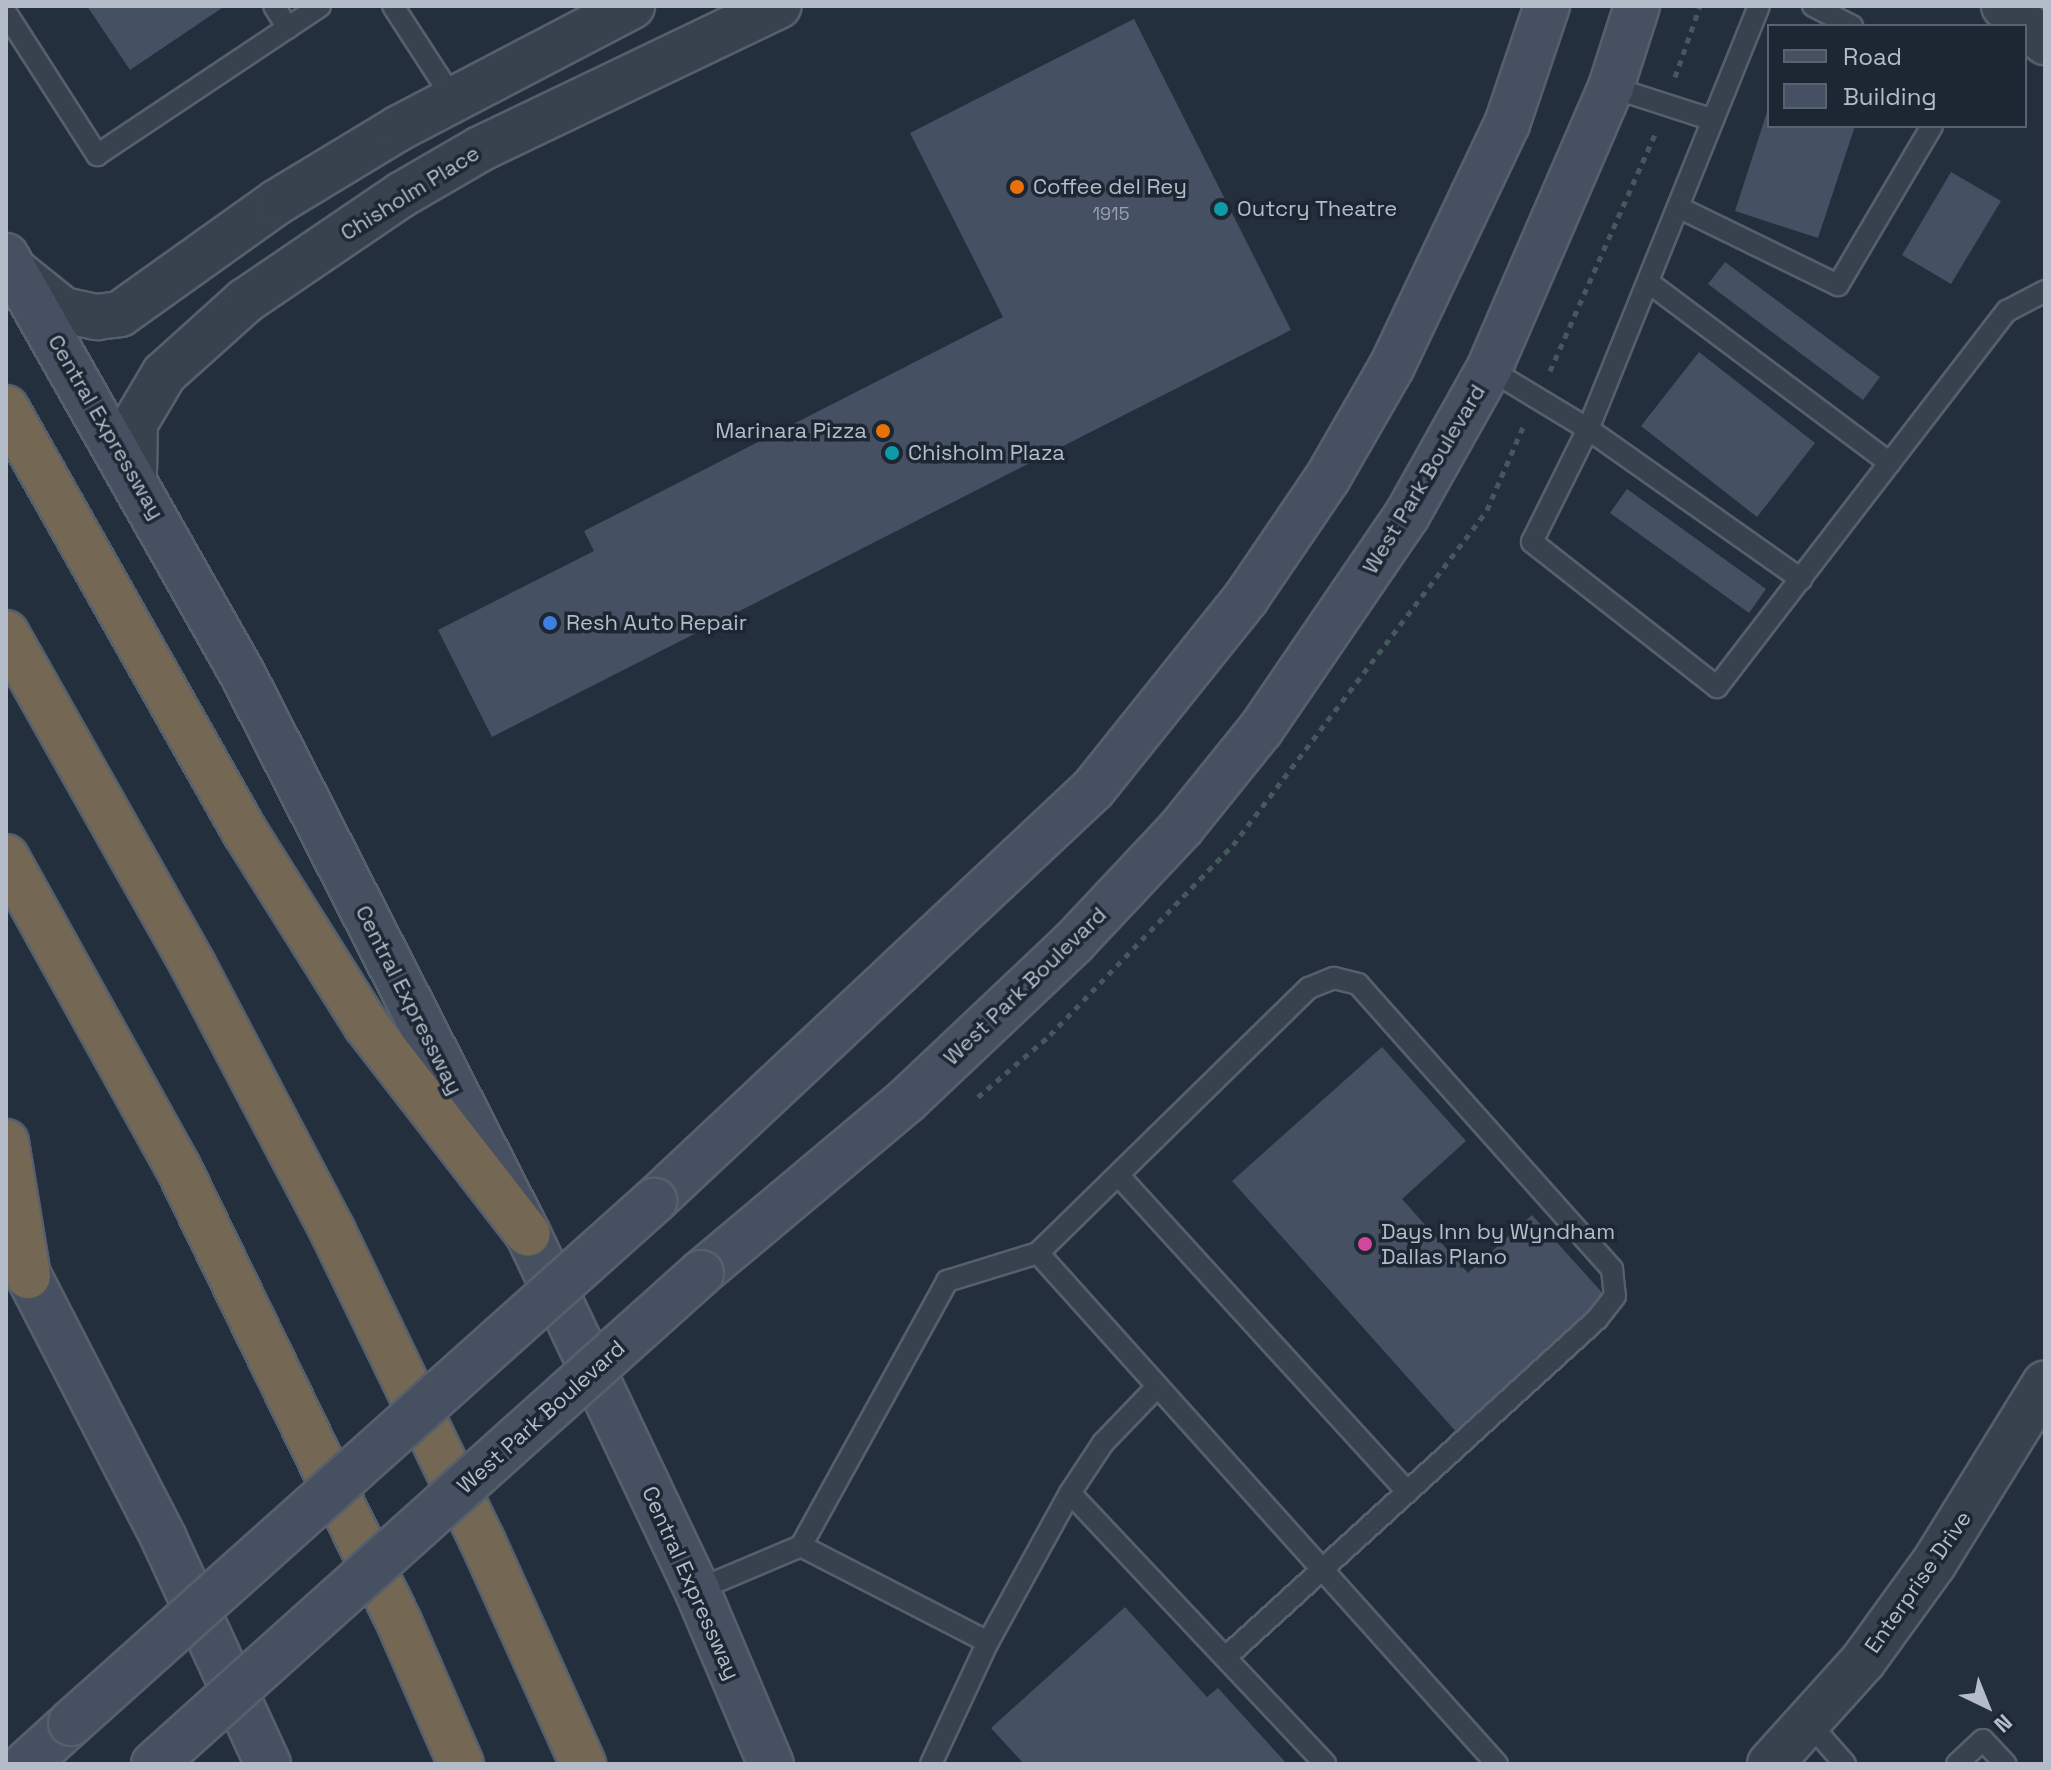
<!DOCTYPE html>
<style>
body{margin:0}
#map{position:relative;width:2051px;height:1770px;overflow:hidden;background:#242f3e;font-family:"Space Grotesk",sans-serif}
div>[style]{position:absolute}
.building>*{inset:0;background:#455162}
.path>*{height:5px;margin-top:-2.5px;transform-origin:0;background:repeating-linear-gradient(90deg,#44595c 0 6px,transparent 0 12px)}
.roads{filter:drop-shadow(2px 0 #565f6c) drop-shadow(-2px 0 #565f6c) drop-shadow(0 2px #565f6c) drop-shadow(0 -2px #565f6c)}
.service>*{height:20px;margin:-10px;padding:0 10px;transform-origin:10px;border-radius:10px;background:#38414e}
.tertiary>*{height:44px;margin:-22px;padding:0 22px;transform-origin:22px;border-radius:22px;background:#38414e}
.secondary>*{height:44px;margin:-22px;padding:0 22px;transform-origin:22px;border-radius:22px;background:#465061}
.motorway>*{height:44px;margin:-22px;padding:0 22px;transform-origin:22px;border-radius:22px;background:#746855}
.bridges{filter:drop-shadow(2px 0 #565f6c) drop-shadow(-2px 0 #565f6c) drop-shadow(0 2px #565f6c) drop-shadow(0 -2px #565f6c)}
.secondary-bridge>*{height:44px;margin:-22px;padding:0 22px;transform-origin:22px;border-radius:22px;background:#465061}
.dots>*{width:22px;height:22px;translate:-50% -50%;box-sizing:border-box;border:4px solid #1d2633;border-radius:50%}
span{translate:-50% -50%;white-space:nowrap;text-align:center;line-height:1.15;-webkit-text-stroke:7px #1d2633;paint-order:stroke}
.number-label{font-size:18px;color:#98a1af}
.number-label span{-webkit-text-stroke-width:0}
.poi-label{font-size:22px;color:#b4bcc9}
.left{translate:0 -50%;text-align:left}
.right{translate:-100% -50%;text-align:right}
.street-label{font-size:22px;color:#b4bcc9}
.frame{position:absolute;inset:0;border:8px solid #b4bcc9;pointer-events:none}
.legend{position:absolute;left:1767px;top:24px;width:260px;height:104px;box-sizing:border-box;background:#1d2633;border:2px solid #59626f;margin:0;padding:10px 14px;list-style:none;font-size:24px;color:#b4bcc9}
.legend li{display:flex;align-items:center;gap:16px;height:40px}
.legend b{width:40px;border:2px solid #59626f}
.north{position:absolute;left:1947px;top:1666px;width:80px;height:80px;-webkit-text-stroke:6px #1d2633;paint-order:stroke;rotate:137deg;font-size:22px;font-weight:700;line-height:32px;text-align:center;color:#b4bcc9}
.north::after{content:'';display:block;margin:auto;width:28px;height:36px;background:#b4bcc9;clip-path:polygon(50% 0,100% 100%,50% 72%,0 100%)}
</style>
<div id="map">
<div class="building">
<i style="clip-path:polygon(87px 6px,225px 6px,130px 70px)"></i>
<i style="clip-path:polygon(1134px 19px,1291px 330px,492px 737px,438px 630px,594px 551px,584px 531px,1003px 317px,910px 133px)"></i>
<i style="clip-path:polygon(1768px 109px,1769px 126px,1855px 126px,1818px 238px,1735px 211px)"></i>
<i style="clip-path:polygon(1951px 172px,2001px 201px,1951px 284px,1902px 255px)"></i>
<i style="clip-path:polygon(1725px 262px,1880px 377px,1863px 400px,1708px 284px)"></i>
<i style="clip-path:polygon(1699px 352px,1815px 443px,1757px 517px,1641px 426px)"></i>
<i style="clip-path:polygon(1627px 489px,1766px 589px,1749px 613px,1610px 513px)"></i>
<i style="clip-path:polygon(1382px 1047px,1466px 1141px,1402px 1199px,1468px 1273px,1532px 1215px,1617px 1309px,1467px 1444px,1232px 1181px)"></i>
<i style="clip-path:polygon(1125px 1607px,1207px 1697px,1218px 1688px,1287px 1764px,1024px 1764px,991px 1728px)"></i>
</div>
<div class="path">
<i style="left:1675px;top:77px;width:75px;rotate:-70.6deg"></i>
<i style="left:1550px;top:371px;width:261px;rotate:-66.1deg"></i>
<i style="left:978px;top:1097px;width:95px;rotate:-40.7deg"></i>
<i style="left:1050px;top:1035px;width:264px;rotate:-46.1deg"></i>
<i style="left:1233px;top:845px;width:420px;rotate:-52.8deg"></i>
<i style="left:1487px;top:510px;width:90px;rotate:-66.6deg"></i>
</div>
<div class="roads">
<div class="service">
<i style="left:274px;top:6px;width:26px;rotate:58deg"></i>
<i style="left:393px;top:6px;width:108px;rotate:57deg"></i>
<i style="left:1759px;top:6px;width:456px;rotate:112deg"></i>
<i style="left:1588px;top:429px;width:126px;rotate:116.4deg"></i>
<i style="left:1532px;top:542px;width:235px;rotate:38.1deg"></i>
<i style="left:1717px;top:687px;width:475px;rotate:-52.4deg"></i>
<i style="left:2007px;top:311px;width:43px;rotate:-27.8deg"></i>
<i style="left:1813px;top:6px;width:44px;rotate:27.1deg"></i>
<i style="left:6px;top:13px;width:169px;rotate:57.3deg"></i>
<i style="left:97px;top:155px;width:268px;rotate:-33.7deg"></i>
<i style="left:1611px;top:87px;width:107px;rotate:17.9deg"></i>
<i style="left:1678px;top:207px;width:178px;rotate:26deg"></i>
<i style="left:1838px;top:285px;width:185px;rotate:-59.4deg"></i>
<i style="left:1648px;top:282px;width:302px;rotate:36.8deg"></i>
<i style="left:1489px;top:369px;width:116px;rotate:31.2deg"></i>
<i style="left:1588px;top:429px;width:261px;rotate:35.2deg"></i>
<i style="left:1119px;top:1176px;width:428px;rotate:47.6deg"></i>
<i style="left:1038px;top:1253px;width:687px;rotate:48.07deg"></i>
<i style="left:1070px;top:1493px;width:372px;rotate:46.7deg"></i>
<i style="left:801px;top:1546px;width:210px;rotate:27.2deg"></i>
<i style="left:697px;top:1590px;width:113px;rotate:-22.9deg"></i>
<i style="left:801px;top:1546px;width:303px;rotate:-61.1deg"></i>
<i style="left:947px;top:1281px;width:95px;rotate:-17.1deg"></i>
<i style="left:1038px;top:1253px;width:379px;rotate:-44.4deg"></i>
<i style="left:1309px;top:988px;width:27px;rotate:-22deg"></i>
<i style="left:1334px;top:978px;width:25px;rotate:14deg"></i>
<i style="left:1358px;top:984px;width:382px;rotate:48.3deg"></i>
<i style="left:1612px;top:1269px;width:27px;rotate:84deg"></i>
<i style="left:1615px;top:1296px;width:29px;rotate:128deg"></i>
<i style="left:1597px;top:1319px;width:503px;rotate:137.66deg"></i>
<i style="left:1810px;top:1724px;width:53px;rotate:48.8deg"></i>
<i style="left:931px;top:1764px;width:135px;rotate:-65deg"></i>
<i style="left:988px;top:1642px;width:170px;rotate:-61.2deg"></i>
<i style="left:1070px;top:1493px;width:60px;rotate:-56.6deg"></i>
<i style="left:1103px;top:1443px;width:76px;rotate:-46.1deg"></i>
<i style="left:1957px;top:1764px;width:35px;rotate:-43deg"></i>
<i style="left:1983px;top:1740px;width:33px;rotate:47deg"></i>
</div>
<div class="tertiary">
<i style="left:2004px;top:6px;width:55px;rotate:41.3deg"></i>
<i style="left:17px;top:273px;width:59px;rotate:38.8deg"></i>
<i style="left:63px;top:310px;width:35px;rotate:12deg"></i>
<i style="left:97px;top:317px;width:23px;rotate:-7deg"></i>
<i style="left:120px;top:314px;width:193px;rotate:-35.5deg"></i>
<i style="left:277px;top:202px;width:143px;rotate:-31.2deg"></i>
<i style="left:399px;top:128px;width:263px;rotate:-27.6deg"></i>
<i style="left:134px;top:474px;width:51px;rotate:-88.9deg"></i>
<i style="left:135px;top:423px;width:57px;rotate:-59.4deg"></i>
<i style="left:164px;top:374px;width:109px;rotate:-42deg"></i>
<i style="left:245px;top:301px;width:189px;rotate:-34.2deg"></i>
<i style="left:401px;top:195px;width:91px;rotate:-30.2deg"></i>
<i style="left:480px;top:149px;width:331px;rotate:-25.6deg"></i>
<i style="left:1770px;top:1764px;width:139px;rotate:-47.9deg"></i>
<i style="left:1863px;top:1661px;width:121px;rotate:-54.1deg"></i>
<i style="left:1934px;top:1563px;width:211px;rotate:-58.3deg"></i>
</div>
<div class="secondary">
<i style="left:6px;top:256px;width:479px;rotate:60.5deg"></i>
<i style="left:242px;top:673px;width:630px;rotate:62.99deg"></i>
<i style="left:528px;top:1234px;width:394px;rotate:64.6deg"></i>
<i style="left:697px;top:1590px;width:189px;rotate:67deg"></i>
<i style="left:654px;top:1201px;width:602px;rotate:-43.18deg"></i>
<i style="left:1093px;top:789px;width:245px;rotate:-51.3deg"></i>
<i style="left:1246px;top:598px;width:144px;rotate:-55.8deg"></i>
<i style="left:1327px;top:479px;width:130px;rotate:-60.1deg"></i>
<i style="left:1392px;top:366px;width:268px;rotate:-64.6deg"></i>
<i style="left:1507px;top:124px;width:125px;rotate:-71.3deg"></i>
<i style="left:11px;top:1242px;width:334px;rotate:62.7deg"></i>
<i style="left:164px;top:1539px;width:248px;rotate:65.2deg"></i>
<i style="left:701px;top:1273px;width:268px;rotate:-40deg"></i>
<i style="left:906px;top:1101px;width:231px;rotate:-43.4deg"></i>
<i style="left:1074px;top:942px;width:156px;rotate:-46.8deg"></i>
<i style="left:1181px;top:828px;width:127px;rotate:-51.1deg"></i>
<i style="left:1261px;top:729px;width:259px;rotate:-55.7deg"></i>
<i style="left:1407px;top:515px;width:167px;rotate:-60.7deg"></i>
<i style="left:1489px;top:369px;width:307px;rotate:-66.6deg"></i>
<i style="left:1611px;top:87px;width:85px;rotate:-72.2deg"></i>
<i style="left:26px;top:1764px;width:61px;rotate:-42.3deg"></i>
</div>
<div class="motorway">
<i style="left:6px;top:408px;width:487px;rotate:60.6deg"></i>
<i style="left:245px;top:832px;width:228px;rotate:57.9deg"></i>
<i style="left:366px;top:1025px;width:264px;rotate:52.2deg"></i>
<i style="left:6px;top:633px;width:381px;rotate:60.6deg"></i>
<i style="left:193px;top:965px;width:301px;rotate:62.3deg"></i>
<i style="left:333px;top:1232px;width:342px;rotate:64.2deg"></i>
<i style="left:482px;top:1540px;width:246px;rotate:65.7deg"></i>
<i style="left:6px;top:857px;width:355px;rotate:61deg"></i>
<i style="left:178px;top:1167px;width:506px;rotate:64.09deg"></i>
<i style="left:399px;top:1622px;width:155px;rotate:66.4deg"></i>
<i style="left:6px;top:1142px;width:136px;rotate:80.7deg"></i>
</div>
</div>
<div class="bridges">
<div class="secondary-bridge">
<i style="left:71px;top:1723px;width:783px;rotate:-41.84deg"></i>
<i style="left:154px;top:1764px;width:735px;rotate:-41.91deg"></i>
</div>
</div>
<div class="dots">
<i style="left:1017px;top:187px;background:#e8710a"></i>
<i style="left:1221px;top:209px;background:#0f9aa8"></i>
<i style="left:883px;top:431px;background:#e8710a"></i>
<i style="left:892px;top:453px;background:#0f9aa8"></i>
<i style="left:550px;top:623px;background:#3f7fe0"></i>
<i style="left:1365px;top:1244px;background:#d1479c"></i>
</div>
<div class="number-label">
<span style="left:1111px;top:214px">1915</span>
</div>
<div class="poi-label">
<span class="left" style="left:1033px;top:187px">Coffee del Rey</span>
<span class="left" style="left:1237px;top:209px">Outcry Theatre</span>
<span class="right" style="left:867px;top:431px">Marinara Pizza</span>
<span class="left" style="left:908px;top:453px">Chisholm Plaza</span>
<span class="left" style="left:566px;top:623px">Resh Auto Repair</span>
<span class="left" style="left:1381px;top:1244px">Days Inn by Wyndham<br>Dallas Plano</span>
</div>
<div class="street-label">
<span style="left:410px;top:193px;rotate:-32deg">Chisholm Place</span>
<span style="left:106px;top:427px;rotate:60deg">Central Expressway</span>
<span style="left:1424px;top:479px;rotate:-59deg">West Park Boulevard</span>
<span style="left:1025px;top:986px;rotate:-44deg">West Park Boulevard</span>
<span style="left:409px;top:1000px;rotate:63deg">Central Expressway</span>
<span style="left:541px;top:1417px;rotate:-42deg">West Park Boulevard</span>
<span style="left:1918px;top:1582px;rotate:-55deg">Enterprise Drive</span>
<span style="left:691px;top:1583px;rotate:66deg">Central Expressway</span>
</div>
<div class="frame"></div>
<ul class="legend">
<li><b style="height:10px;background:#465061"></b>Road</li>
<li><b style="height:22px;background:#455162"></b>Building</li>
</ul>
<div class="north">N</div>
</div>
